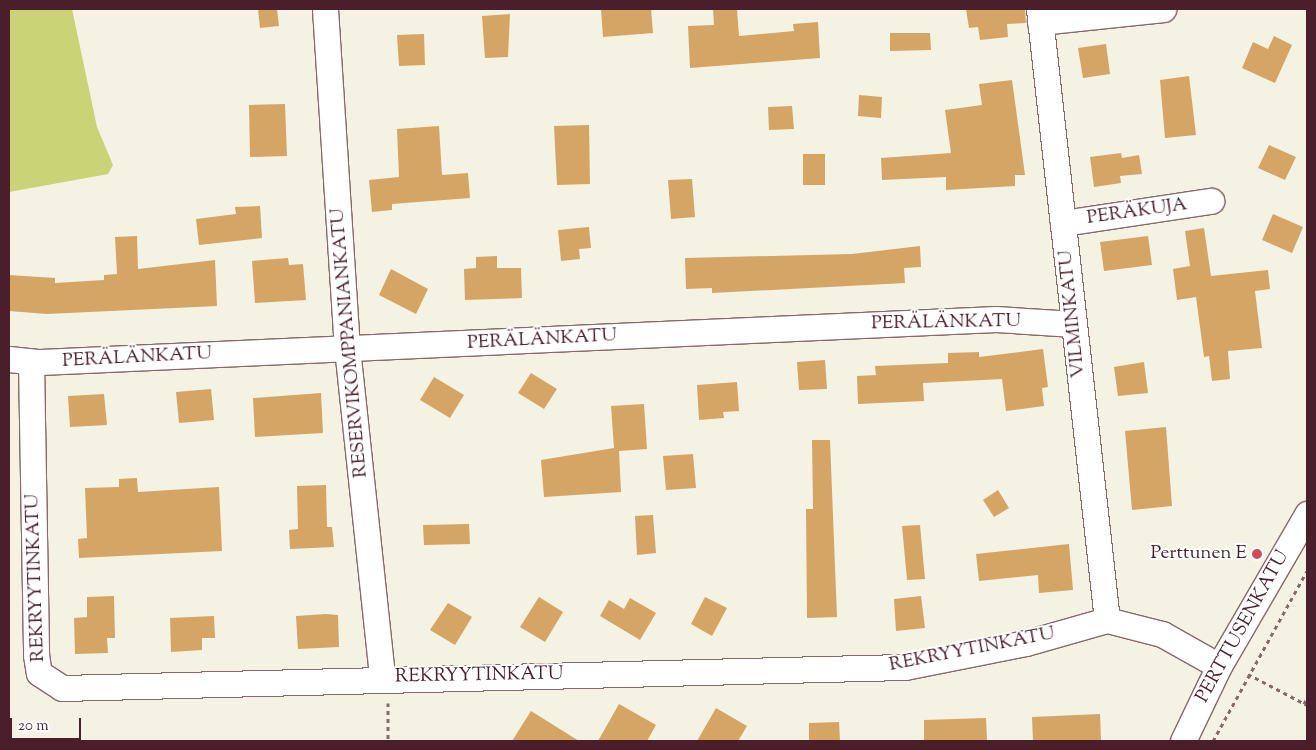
<!DOCTYPE html>
<meta charset="utf-8">
<style>
body{margin:0}
#map{position:relative;width:1316px;height:750px;overflow:hidden;background:#f4f2e2;font-family:"Sorts Mill Goudy",serif}
div>[style]{position:absolute}
.green>*{inset:0;background:#c8d475}
.building>*{inset:0;background:#d5a566}
.path>*{height:3px;margin-top:-1.5px;transform-origin:0;background:repeating-linear-gradient(90deg,#86696b 0 4px,transparent 0 8px)}
.roads{filter:drop-shadow(1px 0 #86696b) drop-shadow(-1px 0 #86696b) drop-shadow(0 1px #86696b) drop-shadow(0 -1px #86696b)}
.minor>*{height:25px;margin:-12.5px;padding:0 12.5px;transform-origin:12.5px;border-radius:12.5px;background:#fff}
.dots>*{width:14px;height:14px;translate:-50% -50%;box-sizing:border-box;border:2px solid #fff;border-radius:50%}
span{translate:-50% -50%;white-space:nowrap;text-align:center;line-height:1.15;-webkit-text-stroke:4px #fff;paint-order:stroke}
.street-label{font-size:19px;color:#4a1f2b}
.poi-label{font-size:19px;color:#4a1f2b}
.right{translate:-100% -50%;text-align:right}
.frame{position:absolute;inset:0;border:10px solid #4a1f2b;pointer-events:none}
.scale{position:absolute;left:10px;top:718px;width:71px;height:22px;box-sizing:border-box;border:2px solid #4a1f2b;border-top:0;padding-left:6px;font-size:15px;line-height:18px;white-space:nowrap;color:#4a1f2b;-webkit-text-stroke:4px #fff;paint-order:stroke}
</style>
<div id="map">
<div class="green">
<i style="clip-path:polygon(9px 9px,72px 9px,97px 127px,113px 165px,108px 174px,9px 192px)"></i>
</div>
<div class="building">
<i style="clip-path:polygon(258px 9px,277px 9px,279px 26px,260px 28px)"></i>
<i style="clip-path:polygon(601px 9px,651px 9px,653px 33px,603px 37px)"></i>
<i style="clip-path:polygon(713px 9px,737px 9px,739px 36px,794px 31px,793px 24px,818px 22px,820px 58px,690px 68px,688px 26px,714px 25px)"></i>
<i style="clip-path:polygon(966px 9px,1025px 9px,1026px 23px,1007px 24px,1008px 37px,980px 40px,978px 27px,969px 28px)"></i>
<i style="clip-path:polygon(510px 14px,508px 57px,485px 58px,482px 16px)"></i>
<i style="clip-path:polygon(890px 33px,930px 33px,931px 50px,890px 51px)"></i>
<i style="clip-path:polygon(424px 34px,425px 65px,399px 66px,397px 35px)"></i>
<i style="clip-path:polygon(1274px 36px,1292px 45px,1275px 83px,1242px 68px,1253px 42px,1268px 49px)"></i>
<i style="clip-path:polygon(1106px 44px,1110px 74px,1083px 78px,1078px 48px)"></i>
<i style="clip-path:polygon(1189px 76px,1196px 135px,1165px 138px,1160px 80px)"></i>
<i style="clip-path:polygon(1012px 80px,1025px 175px,1015px 175px,1015px 186px,946px 190px,946px 177px,882px 180px,881px 158px,951px 153px,945px 110px,982px 105px,979px 84px)"></i>
<i style="clip-path:polygon(859px 95px,882px 97px,881px 118px,858px 116px)"></i>
<i style="clip-path:polygon(285px 104px,287px 156px,250px 157px,249px 105px)"></i>
<i style="clip-path:polygon(792px 106px,794px 129px,769px 130px,768px 107px)"></i>
<i style="clip-path:polygon(589px 125px,590px 184px,557px 185px,554px 126px)"></i>
<i style="clip-path:polygon(439px 126px,442px 175px,468px 173px,470px 198px,392px 204px,392px 210px,372px 212px,369px 180px,399px 177px,397px 129px)"></i>
<i style="clip-path:polygon(1269px 145px,1296px 157px,1285px 180px,1258px 168px)"></i>
<i style="clip-path:polygon(1121px 153px,1122px 158px,1139px 155px,1142px 174px,1120px 176px,1121px 183px,1094px 187px,1090px 157px)"></i>
<i style="clip-path:polygon(803px 154px,825px 154px,825px 185px,803px 185px)"></i>
<i style="clip-path:polygon(692px 179px,695px 217px,671px 219px,668px 180px)"></i>
<i style="clip-path:polygon(260px 206px,262px 238px,199px 245px,196px 219px,236px 214px,235px 207px)"></i>
<i style="clip-path:polygon(1273px 214px,1303px 227px,1292px 253px,1262px 240px)"></i>
<i style="clip-path:polygon(589px 227px,591px 248px,579px 249px,580px 259px,561px 261px,558px 230px)"></i>
<i style="clip-path:polygon(1204px 228px,1211px 276px,1268px 270px,1270px 289px,1255px 291px,1262px 348px,1228px 351px,1230px 379px,1212px 381px,1209px 356px,1204px 357px,1196px 297px,1177px 300px,1173px 269px,1190px 266px,1185px 231px)"></i>
<i style="clip-path:polygon(137px 236px,138px 269px,215px 260px,217px 306px,47px 314px,9px 311px,9px 275px,55px 278px,55px 283px,104px 280px,104px 275px,117px 274px,115px 237px)"></i>
<i style="clip-path:polygon(1148px 236px,1152px 265px,1104px 271px,1100px 242px)"></i>
<i style="clip-path:polygon(920px 246px,921px 267px,904px 268px,905px 283px,712px 293px,712px 288px,686px 289px,685px 258px,852px 254px)"></i>
<i style="clip-path:polygon(497px 256px,497px 268px,521px 268px,522px 298px,465px 300px,464px 269px,476px 268px,476px 257px)"></i>
<i style="clip-path:polygon(288px 258px,289px 265px,303px 264px,306px 300px,255px 303px,252px 261px)"></i>
<i style="clip-path:polygon(391px 269px,428px 289px,416px 314px,379px 295px)"></i>
<i style="clip-path:polygon(1043px 349px,1048px 387px,1042px 388px,1044px 406px,1006px 411px,1002px 379px,923px 383px,924px 401px,858px 404px,857px 376px,876px 375px,875px 366px,948px 363px,948px 353px,979px 352px,979px 357px)"></i>
<i style="clip-path:polygon(825px 360px,827px 389px,799px 390px,797px 362px)"></i>
<i style="clip-path:polygon(1144px 362px,1148px 393px,1118px 396px,1114px 367px)"></i>
<i style="clip-path:polygon(531px 373px,557px 389px,544px 409px,518px 393px)"></i>
<i style="clip-path:polygon(434px 377px,464px 395px,450px 418px,420px 400px)"></i>
<i style="clip-path:polygon(737px 382px,739px 411px,723px 412px,724px 418px,699px 420px,697px 385px)"></i>
<i style="clip-path:polygon(211px 389px,214px 420px,179px 423px,176px 392px)"></i>
<i style="clip-path:polygon(321px 393px,323px 433px,255px 437px,253px 398px)"></i>
<i style="clip-path:polygon(104px 394px,107px 425px,70px 427px,68px 396px)"></i>
<i style="clip-path:polygon(644px 404px,647px 449px,619px 451px,621px 492px,544px 497px,541px 460px,614px 448px,611px 406px)"></i>
<i style="clip-path:polygon(1166px 427px,1172px 506px,1132px 510px,1125px 431px)"></i>
<i style="clip-path:polygon(812px 440px,830px 440px,837px 617px,807px 618px,806px 509px,813px 509px)"></i>
<i style="clip-path:polygon(693px 454px,696px 488px,666px 490px,663px 456px)"></i>
<i style="clip-path:polygon(137px 478px,138px 492px,219px 487px,222px 551px,79px 558px,78px 539px,87px 538px,85px 488px,119px 487px,119px 479px)"></i>
<i style="clip-path:polygon(326px 485px,327px 527px,332px 527px,334px 547px,290px 549px,289px 530px,298px 529px,297px 486px)"></i>
<i style="clip-path:polygon(998px 490px,1009px 508px,994px 517px,983px 500px)"></i>
<i style="clip-path:polygon(653px 515px,656px 553px,637px 555px,635px 516px)"></i>
<i style="clip-path:polygon(469px 524px,470px 544px,424px 545px,423px 525px)"></i>
<i style="clip-path:polygon(920px 525px,925px 579px,907px 580px,902px 526px)"></i>
<i style="clip-path:polygon(1069px 544px,1073px 590px,1039px 593px,1038px 575px,979px 581px,976px 554px)"></i>
<i style="clip-path:polygon(114px 596px,115px 638px,107px 638px,108px 653px,75px 654px,74px 618px,87px 617px,87px 597px)"></i>
<i style="clip-path:polygon(921px 596px,925px 628px,896px 631px,894px 599px)"></i>
<i style="clip-path:polygon(539px 597px,563px 612px,545px 642px,520px 627px)"></i>
<i style="clip-path:polygon(705px 597px,727px 608px,712px 636px,691px 624px)"></i>
<i style="clip-path:polygon(630px 598px,656px 613px,640px 640px,600px 616px,609px 600px,624px 609px)"></i>
<i style="clip-path:polygon(448px 603px,472px 617px,455px 645px,430px 630px)"></i>
<i style="clip-path:polygon(326px 614px,338px 615px,339px 647px,298px 649px,296px 616px)"></i>
<i style="clip-path:polygon(214px 616px,215px 638px,202px 638px,202px 650px,171px 652px,170px 618px)"></i>
<i style="clip-path:polygon(619px 704px,656px 725px,647px 741px,598px 741px)"></i>
<i style="clip-path:polygon(716px 708px,747px 726px,738px 741px,697px 741px)"></i>
<i style="clip-path:polygon(531px 711px,579px 741px,512px 741px)"></i>
<i style="clip-path:polygon(1100px 714px,1101px 741px,1033px 741px,1032px 717px)"></i>
<i style="clip-path:polygon(986px 718px,987px 741px,924px 741px,924px 720px)"></i>
<i style="clip-path:polygon(839px 722px,840px 741px,809px 741px,809px 723px)"></i>
</div>
<div class="path">
<i style="left:1248px;top:674px;width:67px;rotate:27.7deg"></i>
<i style="left:388px;top:703px;width:38px;rotate:90deg"></i>
<i style="left:1304px;top:704px;width:7px;rotate:-63deg"></i>
<i style="left:1213px;top:741px;width:194px;rotate:-61.1deg"></i>
</div>
<div class="roads">
<div class="minor">
<i style="left:325px;top:9px;width:340px;rotate:86.3deg"></i>
<i style="left:347px;top:348px;width:331px;rotate:83.9deg"></i>
<i style="left:1039px;top:9px;width:615px;rotate:83.65deg"></i>
<i style="left:1040px;top:22px;width:124px;rotate:-6deg"></i>
<i style="left:1063px;top:223px;width:150px;rotate:-8.5deg"></i>
<i style="left:9px;top:359px;width:31px;rotate:6deg"></i>
<i style="left:40px;top:362px;width:957px;rotate:-2.58deg"></i>
<i style="left:996px;top:319px;width:78px;rotate:3.7deg"></i>
<i style="left:31px;top:362px;width:293px;rotate:89deg"></i>
<i style="left:36px;top:655px;width:18px;rotate:81deg"></i>
<i style="left:39px;top:673px;width:27px;rotate:33deg"></i>
<i style="left:62px;top:688px;width:843px;rotate:-1.43deg"></i>
<i style="left:905px;top:667px;width:123px;rotate:-11.2deg"></i>
<i style="left:1026px;top:643px;width:84px;rotate:-15.9deg"></i>
<i style="left:1107px;top:620px;width:57px;rotate:14.3deg"></i>
<i style="left:1162px;top:634px;width:65px;rotate:29.3deg"></i>
<i style="left:1183px;top:741px;width:83px;rotate:-64.4deg"></i>
<i style="left:1219px;top:666px;width:176px;rotate:-59.9deg"></i>
</div>
</div>
<div class="dots">
<i style="left:1257px;top:554px;background:#d1495b"></i>
</div>
<div class="street-label">
<span style="left:1137px;top:212px;rotate:-8deg">PERÄKUJA</span>
<span style="left:1073px;top:314px;rotate:-96deg">VILMINKATU</span>
<span style="left:946px;top:323px;rotate:-1deg">PERÄLÄNKATU</span>
<span style="left:542px;top:340px;rotate:-3deg">PERÄLÄNKATU</span>
<span style="left:350px;top:343px;rotate:-95deg">RESERVIKOMPPANIANKATU</span>
<span style="left:137px;top:358px;rotate:-3deg">PERÄLÄNKATU</span>
<span style="left:36px;top:578px;rotate:-92deg">REKRYYTINKATU</span>
<span style="left:1243px;top:627px;rotate:-61deg">PERTTUSENKATU</span>
<span style="left:972px;top:650px;rotate:-11deg">REKRYYTINKATU</span>
<span style="left:479px;top:676px;rotate:-1deg">REKRYYTINKATU</span>
</div>
<div class="poi-label">
<span class="right" style="left:1247px;top:554px">Perttunen E</span>
</div>
<div class="frame"></div>
<div class="scale">20 m</div>
</div>
